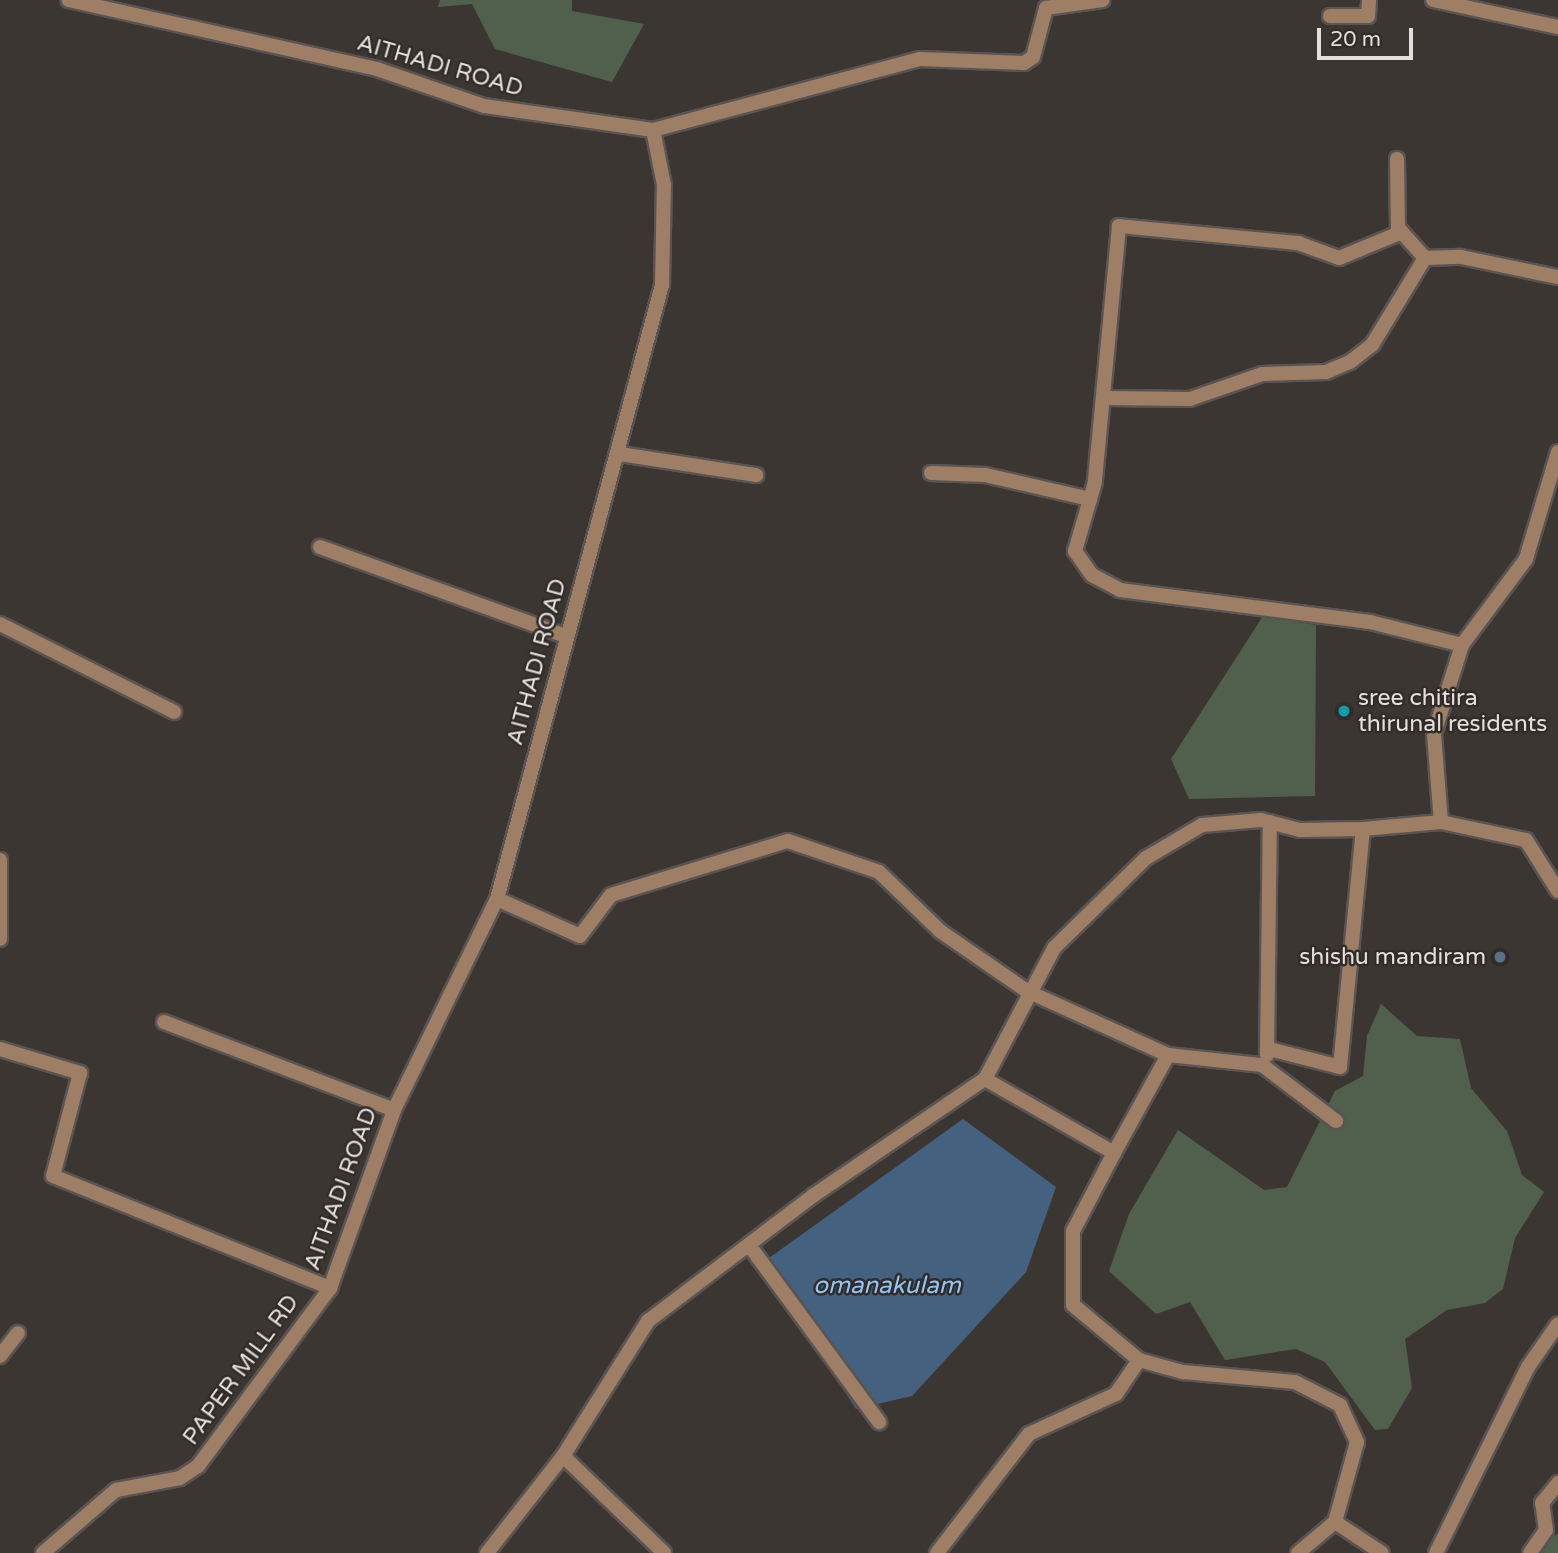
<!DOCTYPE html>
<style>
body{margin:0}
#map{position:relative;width:1558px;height:1553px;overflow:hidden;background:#3c3633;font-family:"Varela Round",sans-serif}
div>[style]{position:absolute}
.green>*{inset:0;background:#50604c}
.water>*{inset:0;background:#446280}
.roads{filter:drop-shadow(2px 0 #5a5452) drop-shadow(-2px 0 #5a5452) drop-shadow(0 2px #5a5452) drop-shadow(0 -2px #5a5452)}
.lane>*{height:14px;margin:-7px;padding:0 7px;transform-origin:7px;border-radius:7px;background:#9f7e66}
.street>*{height:14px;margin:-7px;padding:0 7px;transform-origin:7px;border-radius:7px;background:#9f7e66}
.dots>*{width:19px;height:19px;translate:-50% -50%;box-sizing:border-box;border:4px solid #322c29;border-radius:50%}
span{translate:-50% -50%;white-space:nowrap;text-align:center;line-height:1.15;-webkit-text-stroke:5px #322c29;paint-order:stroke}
.street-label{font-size:23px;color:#e3dfde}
.poi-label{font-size:23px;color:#e3dfde}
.left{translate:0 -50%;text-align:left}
.right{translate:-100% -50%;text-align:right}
.water-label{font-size:24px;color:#91c4f6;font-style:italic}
.scale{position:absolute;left:1317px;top:28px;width:96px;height:32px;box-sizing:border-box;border:4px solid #e3dfde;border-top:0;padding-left:9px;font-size:21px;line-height:24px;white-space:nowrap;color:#e3dfde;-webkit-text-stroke:5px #322c29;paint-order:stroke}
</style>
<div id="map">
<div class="green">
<i style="clip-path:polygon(440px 0,572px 0,572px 11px,644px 24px,612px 82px,495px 49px,472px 4px,438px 7px)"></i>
<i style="clip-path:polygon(1263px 616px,1316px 625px,1315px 796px,1189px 799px,1171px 759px)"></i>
<i style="clip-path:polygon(1381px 1004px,1417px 1036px,1460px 1039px,1471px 1088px,1507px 1131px,1522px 1175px,1544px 1192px,1515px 1238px,1503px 1289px,1485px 1303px,1447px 1310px,1405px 1339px,1412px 1388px,1388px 1429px,1375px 1430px,1325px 1362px,1296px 1349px,1225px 1360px,1190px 1302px,1156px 1314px,1109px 1271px,1129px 1214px,1178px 1130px,1264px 1190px,1287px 1187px,1335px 1091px,1363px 1076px,1367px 1036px)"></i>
<i style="clip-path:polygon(1558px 1534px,1558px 1553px,1530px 1553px,1549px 1538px)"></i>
</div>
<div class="water">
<i style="clip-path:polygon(963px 1119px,1056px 1187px,1026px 1272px,912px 1396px,856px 1409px,762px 1263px)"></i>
</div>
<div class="roads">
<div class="lane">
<i style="left:620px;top:454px;width:138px;rotate:8.8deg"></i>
<i style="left:320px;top:547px;width:262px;rotate:19.9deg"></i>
<i style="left:0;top:624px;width:195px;rotate:26.8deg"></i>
<i style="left:164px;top:1022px;width:246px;rotate:20.9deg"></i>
<i style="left:749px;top:1245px;width:220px;rotate:53.7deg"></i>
<i style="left:563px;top:1456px;width:140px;rotate:43.8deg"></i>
</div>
<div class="street">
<i style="left:1433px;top:0;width:128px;rotate:12.2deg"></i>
<i style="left:1330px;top:16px;width:38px"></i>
<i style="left:1368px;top:16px;width:16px;rotate:-86deg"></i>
<i style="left:653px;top:130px;width:276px;rotate:-14.9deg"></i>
<i style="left:920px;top:59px;width:104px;rotate:2.2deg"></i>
<i style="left:1024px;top:63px;width:11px;rotate:-34deg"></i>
<i style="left:1033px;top:57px;width:51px;rotate:-75.1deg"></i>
<i style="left:1046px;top:8px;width:57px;rotate:-8.1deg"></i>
<i style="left:1397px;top:159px;width:69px;rotate:89.2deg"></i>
<i style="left:1398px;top:228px;width:40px;rotate:48deg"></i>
<i style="left:1402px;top:232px;width:68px;rotate:157.6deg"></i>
<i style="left:1339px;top:258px;width:44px;rotate:-159.9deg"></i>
<i style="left:1298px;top:243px;width:180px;rotate:-174.6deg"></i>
<i style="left:1119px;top:226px;width:257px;rotate:95.4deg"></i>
<i style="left:1095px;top:482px;width:72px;rotate:106.2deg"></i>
<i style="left:1075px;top:551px;width:29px;rotate:55deg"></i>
<i style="left:1092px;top:575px;width:32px;rotate:28deg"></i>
<i style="left:1120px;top:590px;width:252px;rotate:7.3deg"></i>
<i style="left:1370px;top:622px;width:95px;rotate:14deg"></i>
<i style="left:1105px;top:398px;width:85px;rotate:0.7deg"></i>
<i style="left:1190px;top:399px;width:76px;rotate:-19.1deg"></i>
<i style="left:1262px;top:374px;width:64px;rotate:-1.8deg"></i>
<i style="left:1326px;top:372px;width:26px;rotate:-23deg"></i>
<i style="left:1350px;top:362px;width:28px;rotate:-38deg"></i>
<i style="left:1372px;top:345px;width:102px;rotate:-58.7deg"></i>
<i style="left:1425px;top:258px;width:36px;rotate:-2deg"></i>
<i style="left:1461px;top:257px;width:99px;rotate:11.7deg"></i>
<i style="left:1558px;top:452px;width:112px;rotate:106.7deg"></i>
<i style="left:1526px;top:559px;width:107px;rotate:126.7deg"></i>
<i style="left:1462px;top:645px;width:93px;rotate:107.5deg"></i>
<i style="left:1434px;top:734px;width:88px;rotate:85.5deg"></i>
<i style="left:1441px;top:822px;width:87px;rotate:12deg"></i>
<i style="left:1526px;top:840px;width:60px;rotate:57.9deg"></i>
<i style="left:931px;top:473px;width:54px;rotate:2.1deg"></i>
<i style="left:985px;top:475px;width:108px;rotate:12.9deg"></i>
<i style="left:0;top:860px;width:79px;rotate:90deg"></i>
<i style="left:497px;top:899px;width:91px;rotate:24deg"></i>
<i style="left:580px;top:936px;width:51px;rotate:-52.9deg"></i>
<i style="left:611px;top:895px;width:185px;rotate:-17deg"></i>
<i style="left:788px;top:841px;width:96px;rotate:18.8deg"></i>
<i style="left:879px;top:872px;width:85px;rotate:44deg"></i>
<i style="left:940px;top:931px;width:106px;rotate:34.6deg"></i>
<i style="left:1027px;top:991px;width:155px;rotate:24.4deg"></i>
<i style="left:0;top:1049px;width:84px;rotate:16.7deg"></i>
<i style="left:80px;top:1073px;width:106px;rotate:104.7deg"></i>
<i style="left:53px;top:1176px;width:299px;rotate:22deg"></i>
<i style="left:1269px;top:1049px;width:73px;rotate:14.2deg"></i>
<i style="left:1340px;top:1067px;width:239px;rotate:-84.5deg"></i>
<i style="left:1267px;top:1055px;width:233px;rotate:-89.3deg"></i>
<i style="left:985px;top:1079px;width:149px;rotate:29.8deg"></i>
<i style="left:1114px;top:1153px;width:88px;rotate:117.7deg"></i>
<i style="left:1073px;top:1231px;width:74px;rotate:90deg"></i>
<i style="left:1073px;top:1305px;width:86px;rotate:39.8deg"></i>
<i style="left:1139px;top:1360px;width:46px;rotate:15.3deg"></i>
<i style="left:1183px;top:1372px;width:112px;rotate:5.1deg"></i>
<i style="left:1295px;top:1382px;width:51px;rotate:27.1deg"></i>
<i style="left:1340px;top:1405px;width:41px;rotate:65.3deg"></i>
<i style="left:1357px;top:1442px;width:83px;rotate:105.4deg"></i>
<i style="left:1335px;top:1522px;width:56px;rotate:33.4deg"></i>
<i style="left:1114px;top:1153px;width:112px;rotate:-61.1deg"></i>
<i style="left:1168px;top:1055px;width:95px;rotate:6.1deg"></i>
<i style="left:1262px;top:1065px;width:93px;rotate:37.1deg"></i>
<i style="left:0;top:1356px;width:29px;rotate:-52deg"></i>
<i style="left:43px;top:1553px;width:96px;rotate:-40.8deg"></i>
<i style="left:116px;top:1490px;width:65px;rotate:-10.6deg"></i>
<i style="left:180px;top:1478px;width:22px;rotate:-34deg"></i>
<i style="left:198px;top:1466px;width:222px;rotate:-53.4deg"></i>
<i style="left:330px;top:1288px;width:189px;rotate:-70.2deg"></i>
<i style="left:394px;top:1110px;width:235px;rotate:-64deg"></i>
<i style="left:497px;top:899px;width:636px;rotate:-74.96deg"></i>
<i style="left:662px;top:285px;width:100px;rotate:-88.9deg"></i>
<i style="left:664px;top:185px;width:56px;rotate:-101.3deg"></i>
<i style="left:653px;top:130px;width:171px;rotate:-171.9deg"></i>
<i style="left:484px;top:106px;width:113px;rotate:-160.9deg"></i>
<i style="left:377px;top:69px;width:316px;rotate:-167.4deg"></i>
<i style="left:487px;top:1553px;width:123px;rotate:-51.9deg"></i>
<i style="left:563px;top:1456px;width:160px;rotate:-57.8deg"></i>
<i style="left:648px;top:1321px;width:208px;rotate:-37.2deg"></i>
<i style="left:814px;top:1195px;width:207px;rotate:-34.2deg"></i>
<i style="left:985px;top:1079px;width:148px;rotate:-62.2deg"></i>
<i style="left:1054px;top:948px;width:129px;rotate:-44.4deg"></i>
<i style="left:1146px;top:858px;width:65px;rotate:-30.5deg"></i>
<i style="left:1202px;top:825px;width:59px;rotate:-4.8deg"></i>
<i style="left:1261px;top:820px;width:40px;rotate:14.4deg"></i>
<i style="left:1300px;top:830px;width:63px;rotate:-0.9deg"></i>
<i style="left:1363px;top:829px;width:78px;rotate:-5.1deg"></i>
<i style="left:937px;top:1553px;width:150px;rotate:-52.3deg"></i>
<i style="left:1029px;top:1434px;width:96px;rotate:-24.7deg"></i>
<i style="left:1116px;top:1394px;width:41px;rotate:-55.9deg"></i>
<i style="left:1298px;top:1553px;width:48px;rotate:-40deg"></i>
<i style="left:1436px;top:1553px;width:208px;rotate:-63.7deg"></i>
<i style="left:1528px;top:1367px;width:52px;rotate:-55.1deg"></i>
<i style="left:1530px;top:1553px;width:28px;rotate:-55deg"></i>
<i style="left:1546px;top:1530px;width:27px;rotate:-98deg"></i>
<i style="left:1542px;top:1503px;width:26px;rotate:-51deg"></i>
</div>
</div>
<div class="dots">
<i style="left:1344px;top:711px;background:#0f9aa8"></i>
<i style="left:1500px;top:957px;background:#5c6f8a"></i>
</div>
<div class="street-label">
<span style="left:440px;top:66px;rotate:16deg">AITHADI ROAD</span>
<span style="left:537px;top:662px;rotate:-75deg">AITHADI ROAD</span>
<span style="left:341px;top:1189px;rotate:-70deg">AITHADI ROAD</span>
<span style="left:241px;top:1370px;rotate:-54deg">PAPER MILL RD</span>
</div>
<div class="poi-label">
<span class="left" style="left:1358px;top:711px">sree chitira<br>thirunal residents</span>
<span class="right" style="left:1486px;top:957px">shishu mandiram</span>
</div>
<div class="water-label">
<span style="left:887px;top:1286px">omanakulam</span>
</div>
<div class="scale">20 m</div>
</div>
